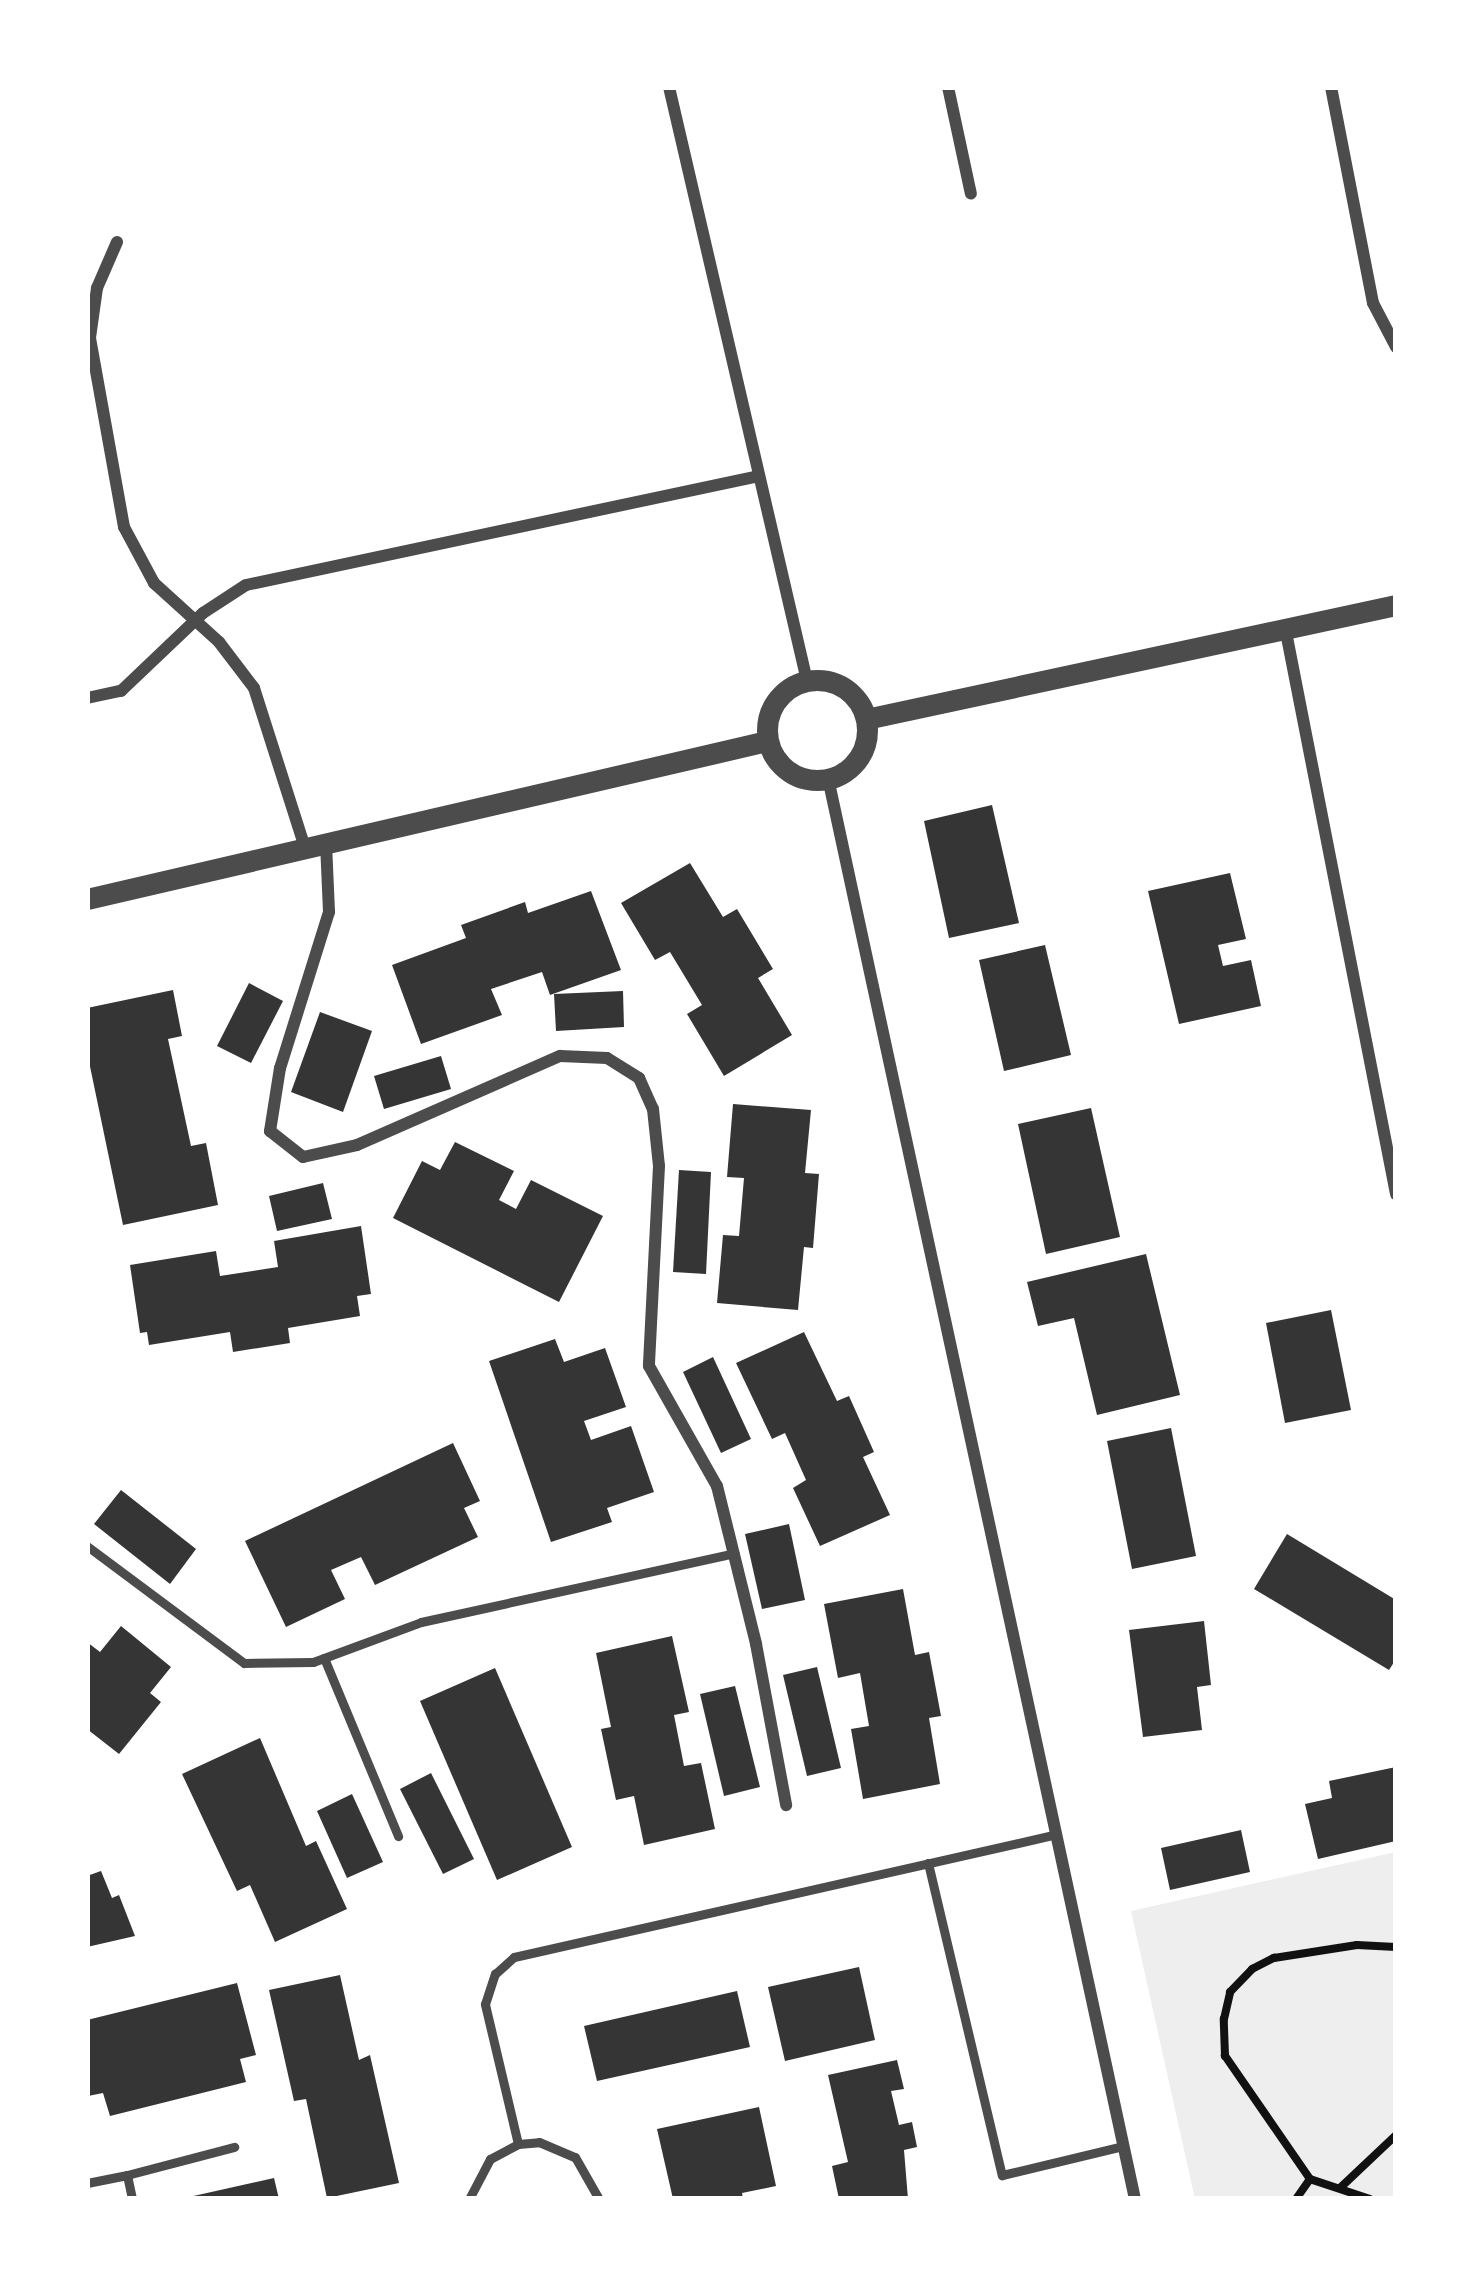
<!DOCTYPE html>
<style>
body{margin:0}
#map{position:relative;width:1483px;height:2286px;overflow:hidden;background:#fff;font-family:"Exo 2",sans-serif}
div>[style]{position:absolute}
.green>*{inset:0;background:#eee}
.building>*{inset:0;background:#353535}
.path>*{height:8px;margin:-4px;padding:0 4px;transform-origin:4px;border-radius:4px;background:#111}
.service>*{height:9px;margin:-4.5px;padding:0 4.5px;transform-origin:4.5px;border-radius:4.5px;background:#4c4c4c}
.minor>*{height:12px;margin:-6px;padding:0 6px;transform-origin:6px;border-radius:6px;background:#4c4c4c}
.tertiary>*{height:21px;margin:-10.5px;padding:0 10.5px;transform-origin:10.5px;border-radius:10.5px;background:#4c4c4c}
.tertiary>.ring{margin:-10.5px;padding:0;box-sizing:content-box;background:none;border:21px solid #4c4c4c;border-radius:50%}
span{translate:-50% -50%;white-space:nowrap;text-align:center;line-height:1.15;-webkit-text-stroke:10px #fff;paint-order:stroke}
.frame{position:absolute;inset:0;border:90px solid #fff;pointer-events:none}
</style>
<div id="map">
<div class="green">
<i style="clip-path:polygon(1396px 1852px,1396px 2199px,1195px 2199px,1131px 1911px)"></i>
</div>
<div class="building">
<i style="clip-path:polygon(992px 805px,1019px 923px,949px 938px,924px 821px)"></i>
<i style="clip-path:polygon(690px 863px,723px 917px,737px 909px,773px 969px,758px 978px,792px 1035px,724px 1076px,687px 1014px,702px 1005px,670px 952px,655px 960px,621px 903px)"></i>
<i style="clip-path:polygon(1230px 873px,1246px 939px,1218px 945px,1223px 966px,1251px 960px,1261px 1006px,1179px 1024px,1148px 891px)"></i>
<i style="clip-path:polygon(591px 891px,621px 970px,550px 995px,542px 972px,491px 989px,502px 1015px,421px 1044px,392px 965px,466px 938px,461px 925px,525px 902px,528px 913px)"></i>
<i style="clip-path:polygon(1045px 945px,1071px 1055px,1004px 1071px,979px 960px)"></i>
<i style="clip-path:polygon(249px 983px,283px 1001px,251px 1063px,217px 1046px)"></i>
<i style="clip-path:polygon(173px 990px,182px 1036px,168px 1039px,191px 1146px,206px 1143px,218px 1205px,123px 1225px,87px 1052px,87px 1008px)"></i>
<i style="clip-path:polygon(623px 991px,624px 1027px,556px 1031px,554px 994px)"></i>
<i style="clip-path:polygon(320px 1012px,372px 1031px,343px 1112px,291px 1092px)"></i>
<i style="clip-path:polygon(441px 1056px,451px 1089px,384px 1109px,374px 1076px)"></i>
<i style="clip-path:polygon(733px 1104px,811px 1110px,805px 1173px,819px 1174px,813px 1248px,804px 1247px,798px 1310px,717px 1303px,723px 1235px,739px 1236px,744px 1178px,727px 1177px)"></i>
<i style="clip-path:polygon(1091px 1108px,1120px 1237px,1046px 1254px,1018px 1124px)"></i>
<i style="clip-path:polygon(455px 1142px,514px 1171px,499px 1200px,516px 1209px,531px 1180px,603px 1216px,559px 1302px,393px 1218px,422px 1161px,440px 1170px)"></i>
<i style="clip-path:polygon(679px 1170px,711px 1172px,706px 1274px,673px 1272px)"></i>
<i style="clip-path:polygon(323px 1183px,332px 1219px,277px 1231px,269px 1196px)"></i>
<i style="clip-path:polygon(361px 1226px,371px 1294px,357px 1296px,360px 1316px,288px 1328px,290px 1343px,233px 1352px,230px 1332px,149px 1345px,147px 1332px,140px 1333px,130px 1265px,216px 1251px,220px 1276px,278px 1267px,274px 1241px)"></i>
<i style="clip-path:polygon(1146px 1254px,1180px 1395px,1097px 1415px,1074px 1318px,1038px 1326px,1027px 1282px)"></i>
<i style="clip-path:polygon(1331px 1310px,1351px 1410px,1285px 1423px,1266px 1323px)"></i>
<i style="clip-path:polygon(804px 1332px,837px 1401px,849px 1396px,874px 1452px,863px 1457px,890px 1515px,820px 1546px,793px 1488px,806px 1480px,785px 1433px,772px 1439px,736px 1363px)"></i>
<i style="clip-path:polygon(555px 1339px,564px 1362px,605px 1348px,626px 1407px,584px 1421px,591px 1440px,631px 1426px,654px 1492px,607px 1508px,612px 1522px,551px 1542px,489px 1361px)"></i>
<i style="clip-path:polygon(713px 1357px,751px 1439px,721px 1453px,683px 1372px)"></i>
<i style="clip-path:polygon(1171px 1428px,1196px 1556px,1132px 1569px,1107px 1441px)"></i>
<i style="clip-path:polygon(453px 1443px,480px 1501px,464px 1508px,478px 1537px,375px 1585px,361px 1557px,331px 1570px,345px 1599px,286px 1627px,245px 1541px)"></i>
<i style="clip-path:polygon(121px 1490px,196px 1549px,170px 1584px,94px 1524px)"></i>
<i style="clip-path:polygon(789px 1524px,805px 1600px,762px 1609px,745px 1534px)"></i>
<i style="clip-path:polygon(1287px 1534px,1396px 1600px,1396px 1659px,1389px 1670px,1254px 1589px)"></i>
<i style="clip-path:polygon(903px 1589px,915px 1655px,929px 1652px,941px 1716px,929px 1718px,940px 1784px,863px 1799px,851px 1729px,869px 1726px,860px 1673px,838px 1678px,824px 1604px)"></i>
<i style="clip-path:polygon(1204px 1621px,1211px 1685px,1197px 1687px,1202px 1730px,1143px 1737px,1129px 1630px)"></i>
<i style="clip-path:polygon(121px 1626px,171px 1667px,150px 1693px,161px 1702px,119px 1754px,87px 1729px,87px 1642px,100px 1652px)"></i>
<i style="clip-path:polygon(672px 1636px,689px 1712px,674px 1715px,684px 1766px,701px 1763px,715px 1829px,644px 1845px,634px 1796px,616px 1800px,601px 1729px,611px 1727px,596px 1653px)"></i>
<i style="clip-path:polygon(817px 1667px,841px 1768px,807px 1776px,783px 1675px)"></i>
<i style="clip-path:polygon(495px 1668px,572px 1847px,497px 1880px,420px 1701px)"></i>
<i style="clip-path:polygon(735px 1686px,760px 1787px,724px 1796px,700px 1694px)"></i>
<i style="clip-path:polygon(260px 1738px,306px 1846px,316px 1841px,347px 1909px,275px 1942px,250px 1885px,237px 1891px,182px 1774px)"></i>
<i style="clip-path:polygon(1396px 1767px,1396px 1841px,1318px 1859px,1305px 1804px,1332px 1798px,1329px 1781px)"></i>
<i style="clip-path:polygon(431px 1773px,474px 1859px,443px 1874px,400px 1789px)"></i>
<i style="clip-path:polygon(352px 1794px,383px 1862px,347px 1878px,317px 1811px)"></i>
<i style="clip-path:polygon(1241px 1830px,1250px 1872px,1170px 1890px,1161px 1848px)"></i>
<i style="clip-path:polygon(101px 1871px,112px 1898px,119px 1895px,135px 1936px,87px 1947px,87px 1876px)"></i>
<i style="clip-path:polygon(859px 1967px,875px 2040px,785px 2061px,768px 1987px)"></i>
<i style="clip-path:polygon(340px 1975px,359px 2060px,370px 2055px,399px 2183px,327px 2198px,306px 2099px,294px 2101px,269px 1990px)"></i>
<i style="clip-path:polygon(237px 1983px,256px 2055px,240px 2059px,246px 2082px,110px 2116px,103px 2093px,88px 2096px,87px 2020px)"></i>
<i style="clip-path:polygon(737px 1991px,750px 2047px,597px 2081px,584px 2026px)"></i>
<i style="clip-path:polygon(897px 2060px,904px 2089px,891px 2091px,899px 2125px,912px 2122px,917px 2147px,904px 2150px,908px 2199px,839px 2199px,832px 2166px,848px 2162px,828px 2075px)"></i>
<i style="clip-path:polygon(759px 2107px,776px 2186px,742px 2193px,743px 2199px,673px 2199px,657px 2129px)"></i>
<i style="clip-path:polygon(274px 2178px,279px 2199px,189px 2199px,189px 2197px)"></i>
</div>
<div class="path">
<i style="left:1340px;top:2188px;width:77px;rotate:-43.4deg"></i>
<i style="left:1296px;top:2199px;width:24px;rotate:-55deg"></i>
<i style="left:1370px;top:2199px;width:63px;rotate:-161.6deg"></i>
<i style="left:1310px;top:2179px;width:150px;rotate:-124.6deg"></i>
<i style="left:1225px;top:2056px;width:37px;rotate:-92deg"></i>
<i style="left:1224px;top:2019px;width:28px;rotate:-77deg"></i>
<i style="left:1230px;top:1992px;width:32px;rotate:-46deg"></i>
<i style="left:1252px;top:1969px;width:25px;rotate:-27deg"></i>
<i style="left:1274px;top:1958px;width:84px;rotate:-8.9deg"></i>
<i style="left:1357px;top:1945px;width:39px;rotate:3deg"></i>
</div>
<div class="service">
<i style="left:87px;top:1546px;width:196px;rotate:36.7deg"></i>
<i style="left:244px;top:1663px;width:69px;rotate:-0.8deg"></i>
<i style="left:313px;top:1662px;width:115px;rotate:-20.3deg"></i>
<i style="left:421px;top:1622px;width:321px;rotate:-12.4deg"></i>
<i style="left:324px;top:1658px;width:193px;rotate:67.4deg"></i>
<i style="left:928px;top:1863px;width:321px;rotate:76.7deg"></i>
<i style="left:1002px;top:2175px;width:124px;rotate:-13.5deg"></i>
<i style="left:518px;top:2144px;width:144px;rotate:-103.3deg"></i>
<i style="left:485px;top:2004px;width:32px;rotate:-72deg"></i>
<i style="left:495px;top:1974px;width:25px;rotate:-42deg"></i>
<i style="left:514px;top:1957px;width:553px;rotate:-12.75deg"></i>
<i style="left:127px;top:2175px;width:111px;rotate:-14.7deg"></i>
<i style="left:87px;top:2183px;width:41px;rotate:-11.3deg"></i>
<i style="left:127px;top:2175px;width:25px;rotate:78deg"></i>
<i style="left:469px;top:2199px;width:45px;rotate:-62.3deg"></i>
<i style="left:490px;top:2159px;width:32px;rotate:-28deg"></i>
<i style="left:518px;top:2144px;width:21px;rotate:-5deg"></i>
<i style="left:539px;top:2142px;width:39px;rotate:23deg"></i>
<i style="left:575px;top:2157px;width:48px;rotate:60.3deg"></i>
</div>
<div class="minor">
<i style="left:669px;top:87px;width:610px;rotate:76.92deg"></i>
<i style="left:948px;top:87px;width:109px;rotate:77.9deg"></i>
<i style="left:1331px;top:87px;width:220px;rotate:79deg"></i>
<i style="left:1373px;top:303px;width:50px;rotate:62.4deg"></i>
<i style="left:117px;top:242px;width:50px;rotate:113.5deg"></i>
<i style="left:97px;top:288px;width:50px;rotate:98deg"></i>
<i style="left:90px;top:338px;width:192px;rotate:79.8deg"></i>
<i style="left:124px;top:527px;width:64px;rotate:61.8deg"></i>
<i style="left:154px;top:583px;width:88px;rotate:42.2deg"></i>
<i style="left:219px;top:642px;width:58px;rotate:52.7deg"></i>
<i style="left:254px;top:688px;width:168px;rotate:72.3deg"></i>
<i style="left:1285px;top:627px;width:578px;rotate:78.92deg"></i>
<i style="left:87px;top:698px;width:35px;rotate:-12deg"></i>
<i style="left:121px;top:691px;width:113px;rotate:-43.6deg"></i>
<i style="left:203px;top:613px;width:51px;rotate:-33.1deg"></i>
<i style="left:246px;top:585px;width:524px;rotate:-12deg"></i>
<i style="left:828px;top:778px;width:1454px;rotate:77.81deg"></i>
<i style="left:326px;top:843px;width:69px;rotate:87.5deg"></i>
<i style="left:329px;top:912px;width:164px;rotate:107.4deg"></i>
<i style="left:280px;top:1068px;width:64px;rotate:99deg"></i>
<i style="left:270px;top:1131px;width:42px;rotate:38.2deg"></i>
<i style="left:303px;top:1157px;width:55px;rotate:-12.5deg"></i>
<i style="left:357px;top:1145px;width:222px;rotate:-23.7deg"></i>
<i style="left:560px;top:1056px;width:47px;rotate:2.4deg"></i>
<i style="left:607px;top:1058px;width:38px;rotate:32deg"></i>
<i style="left:639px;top:1078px;width:34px;rotate:66deg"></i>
<i style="left:653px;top:1109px;width:57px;rotate:84deg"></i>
<i style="left:659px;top:1166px;width:200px;rotate:92.9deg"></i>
<i style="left:649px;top:1366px;width:138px;rotate:60.5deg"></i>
<i style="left:717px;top:1486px;width:163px;rotate:76.1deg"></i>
<i style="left:756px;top:1644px;width:164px;rotate:79.4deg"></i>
</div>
<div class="tertiary">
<i class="ring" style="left:767px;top:680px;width:79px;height:79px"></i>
<i style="left:866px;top:719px;width:542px;rotate:-12.14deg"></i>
<i style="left:87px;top:899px;width:698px;rotate:-13.08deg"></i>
</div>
<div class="frame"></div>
</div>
